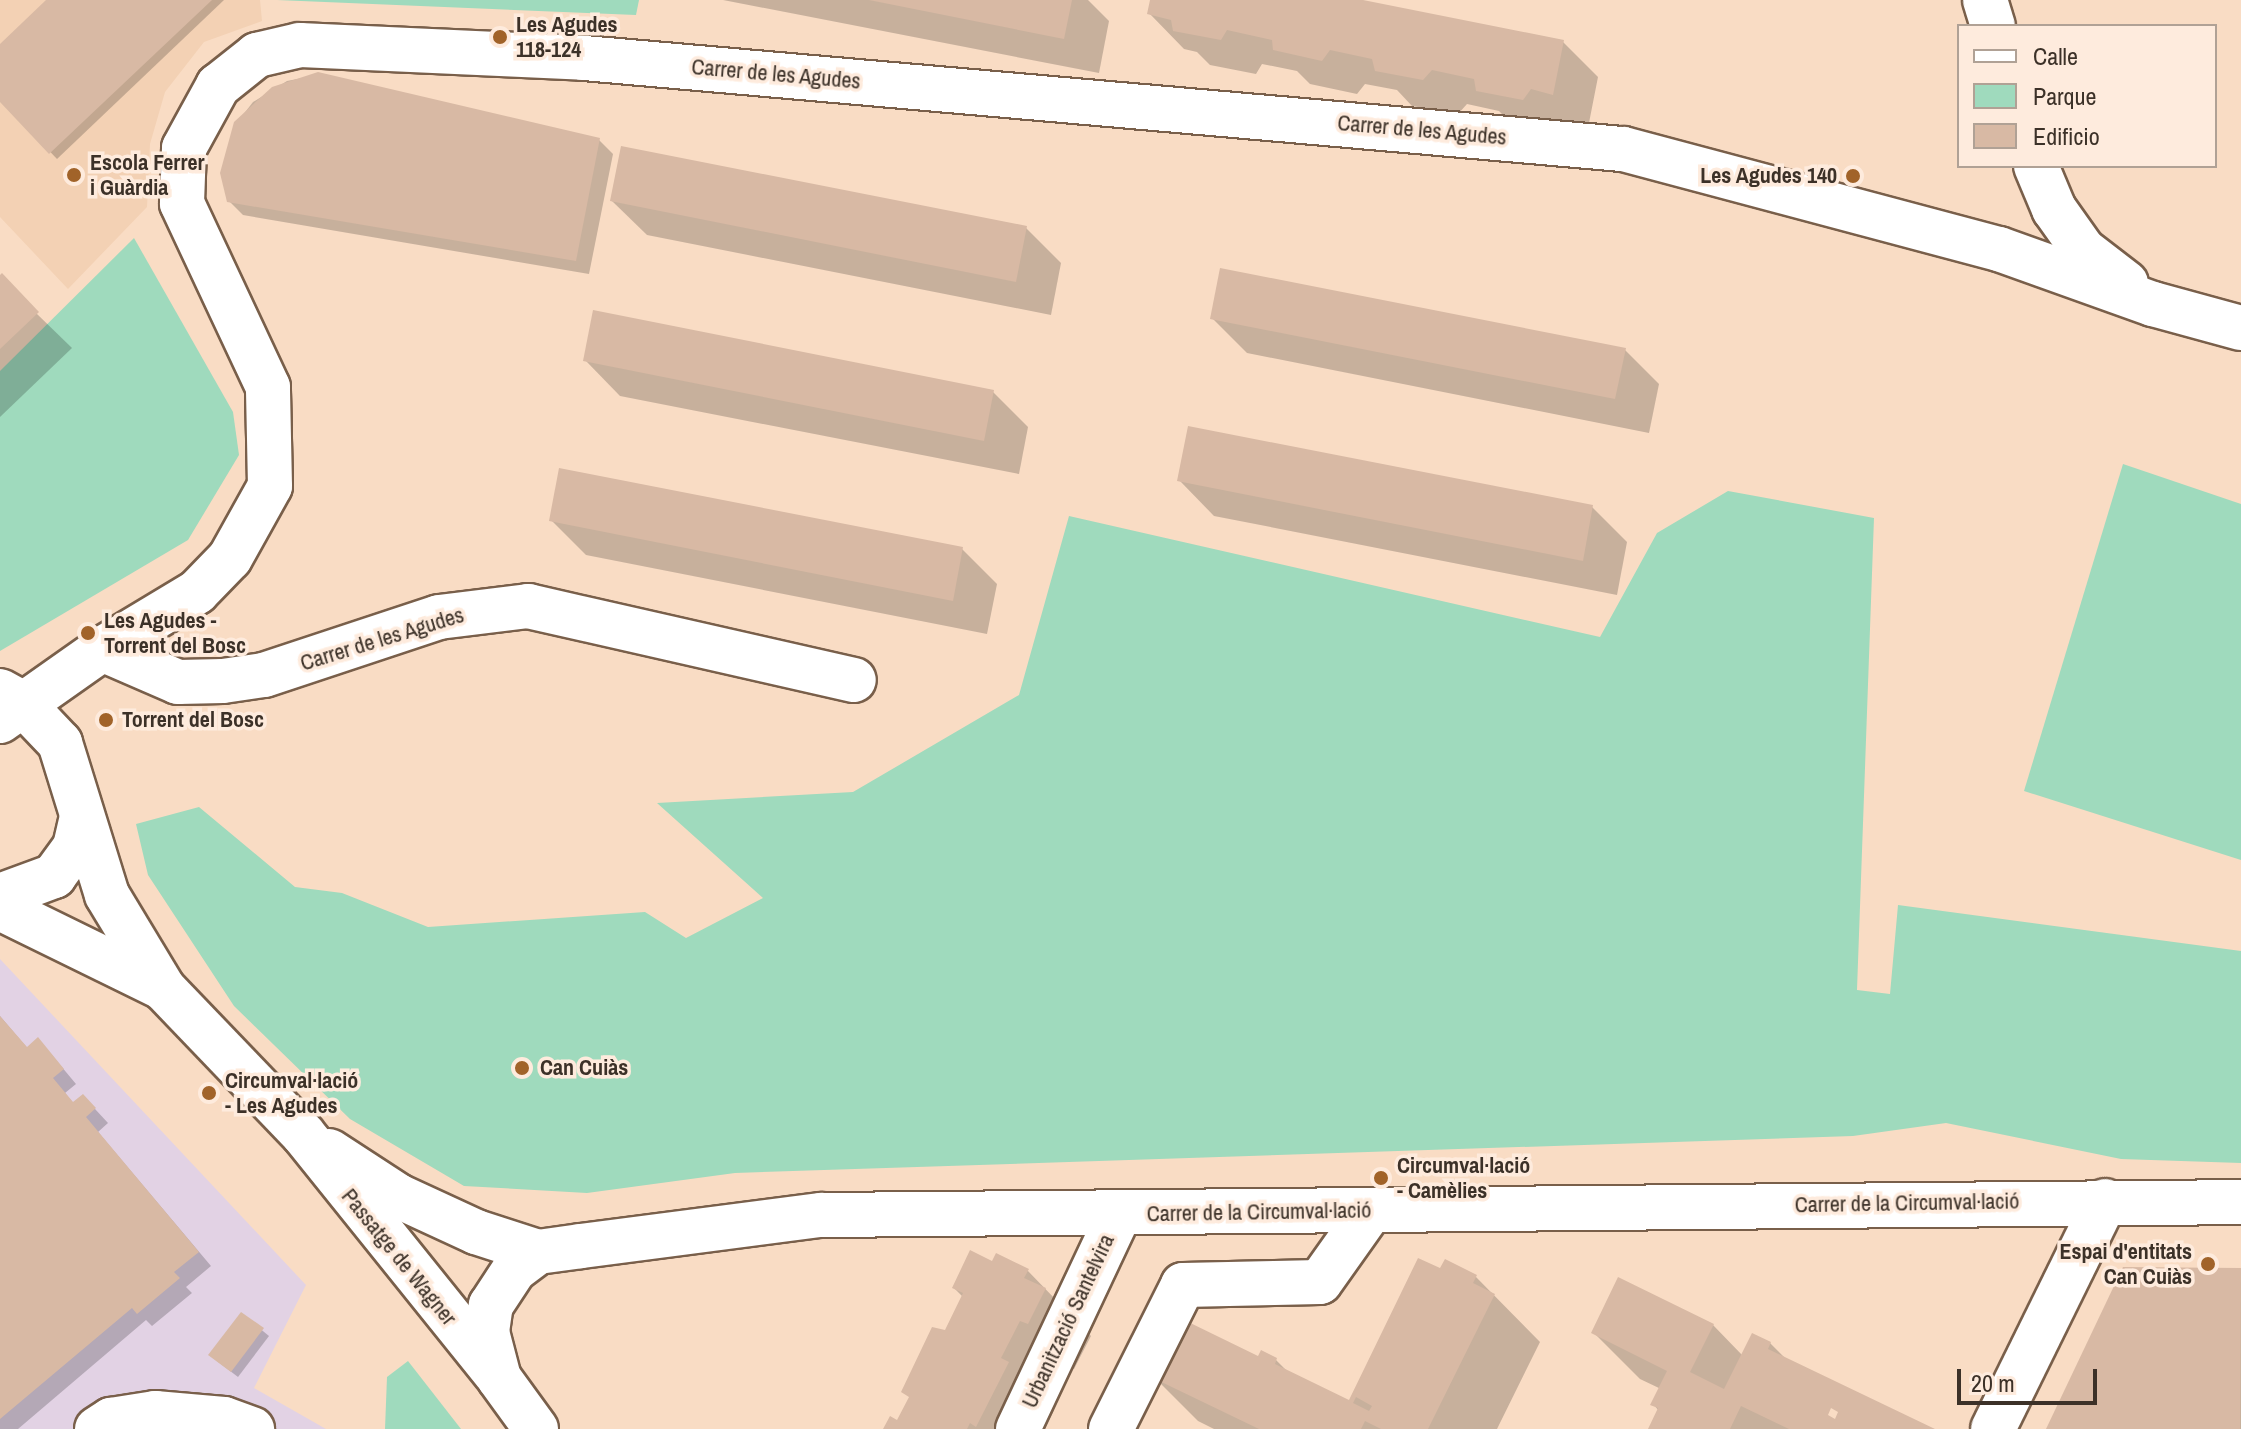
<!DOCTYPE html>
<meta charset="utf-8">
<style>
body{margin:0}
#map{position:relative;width:2241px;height:1429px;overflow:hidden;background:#f9dcc4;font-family:"Archivo Narrow",sans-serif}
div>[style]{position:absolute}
.industrial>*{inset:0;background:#e2d2e4}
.built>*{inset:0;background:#f3d1b4}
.green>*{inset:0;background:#9fdabd}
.shadow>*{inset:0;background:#0003}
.building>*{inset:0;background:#d8b9a4}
.roads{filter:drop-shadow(2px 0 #795f4a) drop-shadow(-2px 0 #795f4a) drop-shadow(0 2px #795f4a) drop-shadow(0 -2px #795f4a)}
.minor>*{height:44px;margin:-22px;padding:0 22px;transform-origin:22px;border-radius:22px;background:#fff}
.dots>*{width:22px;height:22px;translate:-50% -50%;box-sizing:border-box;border:4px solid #feebdd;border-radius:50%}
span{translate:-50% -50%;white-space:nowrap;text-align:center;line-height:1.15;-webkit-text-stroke:7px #feebdd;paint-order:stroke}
.poi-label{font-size:22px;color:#3c3128;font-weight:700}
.left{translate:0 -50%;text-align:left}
.right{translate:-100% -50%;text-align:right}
.street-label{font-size:22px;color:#3c3128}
.legend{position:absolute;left:1957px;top:24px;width:260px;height:144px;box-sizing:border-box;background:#feebdd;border:2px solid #b0a195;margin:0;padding:10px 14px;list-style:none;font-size:24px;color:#3c3128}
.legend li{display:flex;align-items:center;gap:16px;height:40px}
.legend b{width:40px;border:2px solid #b0a195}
.scale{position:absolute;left:1957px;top:1369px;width:140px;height:36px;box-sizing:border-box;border:4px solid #3c3128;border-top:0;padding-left:10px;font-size:24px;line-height:28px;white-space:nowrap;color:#3c3128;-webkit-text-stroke:6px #feebdd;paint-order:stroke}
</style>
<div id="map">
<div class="industrial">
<i style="clip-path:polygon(0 959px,306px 1285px,254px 1388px,326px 1429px,0 1429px)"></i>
</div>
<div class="built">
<i style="clip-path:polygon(0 0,260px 0,262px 21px,204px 42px,165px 92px,150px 144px,147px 207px,68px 289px,0 217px)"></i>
</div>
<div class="green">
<i style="clip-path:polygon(277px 0,639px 0,636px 15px)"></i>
<i style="clip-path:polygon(134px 238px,233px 412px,239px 455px,188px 540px,0 651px,0 371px)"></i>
<i style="clip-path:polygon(2123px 464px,2241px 504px,2241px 860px,2024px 791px)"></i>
<i style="clip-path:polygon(1728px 491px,1874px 518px,1857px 990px,1890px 994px,1898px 905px,2241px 951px,2241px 1163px,2121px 1159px,1946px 1123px,1853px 1136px,735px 1173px,587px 1193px,464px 1186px,350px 1119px,234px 1006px,148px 875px,136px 824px,199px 807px,295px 887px,342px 893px,428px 927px,645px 912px,686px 938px,763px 898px,657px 803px,853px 792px,1019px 695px,1069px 516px,1600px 637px,1657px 533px)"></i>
<i style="clip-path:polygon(408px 1361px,461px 1429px,385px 1429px,387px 1377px)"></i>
</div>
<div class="shadow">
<i style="clip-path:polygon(49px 0,224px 0,57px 159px,0 99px,0 47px)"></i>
<i style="clip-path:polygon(723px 0,1088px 0,1109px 21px,1099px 73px)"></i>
<i style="clip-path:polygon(1152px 0,1352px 0,1563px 42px,1598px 77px,1588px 128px,1513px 125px,1499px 111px,1467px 104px,1458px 114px,1412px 106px,1397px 90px,1365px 84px,1357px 94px,1310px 84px,1297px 71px,1262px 64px,1256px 74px,1210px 65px,1197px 52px,1184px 49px,1150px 14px)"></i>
<i style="clip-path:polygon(318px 75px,599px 140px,613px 154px,589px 274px,243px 215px,229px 201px,222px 173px,236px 124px,253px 102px,287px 81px)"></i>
<i style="clip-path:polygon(612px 201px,1026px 228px,1061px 263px,1051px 315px,647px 235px)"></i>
<i style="clip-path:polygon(0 278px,72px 348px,0 417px)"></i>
<i style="clip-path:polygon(1212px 318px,1625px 350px,1659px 384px,1649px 433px,1247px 353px)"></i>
<i style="clip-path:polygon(586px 361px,993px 392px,1028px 427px,1019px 474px,620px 396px)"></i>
<i style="clip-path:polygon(1180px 481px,1592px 507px,1627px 542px,1617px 595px,1214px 516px)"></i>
<i style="clip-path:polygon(551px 520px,962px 549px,997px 584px,987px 634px,586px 555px)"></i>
<i style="clip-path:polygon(0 1016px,28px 1049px,51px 1054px,76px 1084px,65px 1093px,74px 1104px,83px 1096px,108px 1123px,98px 1132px,211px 1266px,186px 1287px,192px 1293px,152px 1326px,146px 1320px,18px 1429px,0 1429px)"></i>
<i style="clip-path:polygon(1446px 1262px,1476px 1277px,1540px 1342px,1497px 1429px,1214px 1429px,1198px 1421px,1152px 1375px,1276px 1360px,1290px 1374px,1349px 1403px)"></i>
<i style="clip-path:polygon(993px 1264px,1027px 1270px,1091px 1336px,1074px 1369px,1067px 1366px,1048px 1403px,1054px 1410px,1045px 1429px,886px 1429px,898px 1423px,963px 1297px,954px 1288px)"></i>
<i style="clip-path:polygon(2125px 1269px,2241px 1270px,2241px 1429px,2049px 1429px)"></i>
<i style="clip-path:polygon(242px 1314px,269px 1336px,238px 1377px,217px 1361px)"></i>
<i style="clip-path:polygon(evenodd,1713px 1325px,1743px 1356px,1770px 1343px,1787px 1360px,1930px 1429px,1650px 1429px,1659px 1411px,1653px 1404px,1661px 1389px,1640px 1379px,1593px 1332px,1713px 1325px,1830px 1405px,1841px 1411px,1835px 1421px,1825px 1416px,1830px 1405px)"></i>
</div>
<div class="building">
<i style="clip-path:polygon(46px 0,212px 0,49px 154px,0 102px,0 44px)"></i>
<i style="clip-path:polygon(869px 0,1072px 0,1064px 39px)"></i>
<i style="clip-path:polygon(1150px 0,1363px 0,1564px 40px,1553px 95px,1531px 89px,1523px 100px,1476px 91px,1474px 79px,1432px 70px,1423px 80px,1375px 71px,1372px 59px,1330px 50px,1322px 61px,1273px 50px,1272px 40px,1227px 30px,1221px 40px,1173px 31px,1171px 20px,1147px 14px)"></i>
<i style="clip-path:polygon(318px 72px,600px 138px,576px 261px,227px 202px,220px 173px,234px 122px,272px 87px)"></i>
<i style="clip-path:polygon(621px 146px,1027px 226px,1016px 282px,610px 201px)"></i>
<i style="clip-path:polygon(1220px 268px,1626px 348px,1615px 399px,1210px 319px)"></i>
<i style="clip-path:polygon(2px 273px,39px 312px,0 349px,0 275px)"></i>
<i style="clip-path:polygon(593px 310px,994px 390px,984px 441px,583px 361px)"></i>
<i style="clip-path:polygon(1188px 426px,1593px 505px,1583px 561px,1177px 481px)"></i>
<i style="clip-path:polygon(559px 468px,963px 547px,953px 601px,549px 521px)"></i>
<i style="clip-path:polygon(0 1016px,27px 1047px,38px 1037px,64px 1069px,53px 1078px,73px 1102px,83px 1094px,96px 1108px,86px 1117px,199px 1252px,174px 1272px,180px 1278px,137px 1314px,132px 1308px,0 1419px)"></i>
<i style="clip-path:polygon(970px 1250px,992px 1261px,996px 1253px,1029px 1269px,1024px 1278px,1046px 1288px,1028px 1324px,1020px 1321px,1001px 1358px,1009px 1362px,976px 1427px,970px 1423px,967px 1429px,883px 1429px,890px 1416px,897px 1420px,909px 1397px,901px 1392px,932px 1327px,945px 1330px,963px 1293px,952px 1288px)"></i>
<i style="clip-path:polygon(evenodd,1418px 1258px,1440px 1268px,1445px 1259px,1477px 1275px,1473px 1283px,1495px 1294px,1428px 1429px,1381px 1429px,1365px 1421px,1361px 1429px,1259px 1429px,1149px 1376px,1178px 1317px,1258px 1356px,1261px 1350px,1277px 1358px,1275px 1364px,1349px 1400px,1418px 1258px,1356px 1397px,1372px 1406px,1369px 1411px,1353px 1403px,1356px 1397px)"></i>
<i style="clip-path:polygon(2123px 1267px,2241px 1268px,2240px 1429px,2046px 1429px)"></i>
<i style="clip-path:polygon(evenodd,1618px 1277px,1714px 1324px,1690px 1372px,1724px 1389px,1752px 1333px,1771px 1342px,1768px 1349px,1935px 1429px,1789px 1429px,1741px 1406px,1730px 1429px,1648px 1429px,1658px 1408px,1650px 1405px,1667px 1371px,1591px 1333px,1618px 1277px,1831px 1408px,1838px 1412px,1835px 1419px,1828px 1415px,1831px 1408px)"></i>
<i style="clip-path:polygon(241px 1312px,264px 1328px,231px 1372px,208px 1355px)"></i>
</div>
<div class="roads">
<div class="minor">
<i style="left:1985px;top:0;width:27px;rotate:73deg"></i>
<i style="left:2036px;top:166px;width:47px;rotate:67.3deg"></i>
<i style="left:2054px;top:209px;width:50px;rotate:54.7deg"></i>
<i style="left:2083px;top:250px;width:54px;rotate:37.5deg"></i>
<i style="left:102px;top:649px;width:83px;rotate:23.5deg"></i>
<i style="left:178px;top:682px;width:45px;rotate:-1.3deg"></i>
<i style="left:223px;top:681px;width:41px;rotate:-8.3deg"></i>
<i style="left:264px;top:675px;width:184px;rotate:-18.3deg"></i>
<i style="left:439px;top:617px;width:90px;rotate:-7deg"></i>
<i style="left:528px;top:606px;width:334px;rotate:12.8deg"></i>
<i style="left:0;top:691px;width:26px;rotate:29deg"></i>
<i style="left:23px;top:704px;width:54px;rotate:46.5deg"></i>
<i style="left:60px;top:743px;width:159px;rotate:72.8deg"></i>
<i style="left:107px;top:895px;width:109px;rotate:58.9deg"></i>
<i style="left:163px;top:988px;width:202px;rotate:46.2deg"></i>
<i style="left:303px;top:1134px;width:307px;rotate:51.2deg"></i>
<i style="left:0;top:721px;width:125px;rotate:-35.2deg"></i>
<i style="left:102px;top:649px;width:111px;rotate:-31deg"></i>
<i style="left:197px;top:592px;width:47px;rotate:-45.9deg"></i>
<i style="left:230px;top:558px;width:82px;rotate:-60.9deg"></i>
<i style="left:270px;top:486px;width:99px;rotate:-91.2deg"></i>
<i style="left:268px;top:387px;width:203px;rotate:-115.1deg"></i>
<i style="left:182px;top:203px;width:55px;rotate:-87.9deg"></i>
<i style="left:184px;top:148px;width:71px;rotate:-61.3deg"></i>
<i style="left:218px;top:86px;width:50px;rotate:-38.5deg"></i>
<i style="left:257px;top:55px;width:44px;rotate:-13.1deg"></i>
<i style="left:300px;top:45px;width:284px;rotate:2.6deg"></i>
<i style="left:584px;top:58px;width:1043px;rotate:5.01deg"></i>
<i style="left:1623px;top:149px;width:389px;rotate:14.9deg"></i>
<i style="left:1999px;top:249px;width:164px;rotate:19.7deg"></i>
<i style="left:2153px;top:304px;width:91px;rotate:15.3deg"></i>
<i style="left:0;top:896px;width:58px;rotate:-20.3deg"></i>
<i style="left:54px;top:876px;width:36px;rotate:-54deg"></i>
<i style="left:75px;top:847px;width:31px;rotate:-77deg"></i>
<i style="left:0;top:908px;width:179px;rotate:26.1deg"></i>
<i style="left:329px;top:1151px;width:82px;rotate:33.1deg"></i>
<i style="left:398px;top:1196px;width:86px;rotate:24.8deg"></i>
<i style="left:476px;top:1232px;width:65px;rotate:17.9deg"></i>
<i style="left:97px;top:1429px;width:17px;rotate:-33deg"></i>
<i style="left:111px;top:1420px;width:45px;rotate:-9deg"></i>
<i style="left:155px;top:1413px;width:69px;rotate:5deg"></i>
<i style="left:224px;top:1419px;width:30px;rotate:20deg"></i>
<i style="left:536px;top:1429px;width:63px;rotate:-126deg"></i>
<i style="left:499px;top:1378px;width:48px;rotate:-104.6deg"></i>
<i style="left:487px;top:1332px;width:27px;rotate:-82deg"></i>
<i style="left:491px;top:1305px;width:42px;rotate:-56.7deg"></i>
<i style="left:514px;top:1270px;width:30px;rotate:-37deg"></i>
<i style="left:538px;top:1252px;width:43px;rotate:-7.9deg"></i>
<i style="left:581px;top:1246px;width:242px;rotate:-7.4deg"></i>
<i style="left:821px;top:1215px;width:1420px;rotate:-0.52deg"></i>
<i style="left:1018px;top:1429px;width:238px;rotate:-64.8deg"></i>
<i style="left:1111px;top:1429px;width:161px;rotate:-63.4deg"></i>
<i style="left:1183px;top:1285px;width:137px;rotate:-1.3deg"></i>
<i style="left:1320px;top:1282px;width:88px;rotate:-54.7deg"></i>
<i style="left:1993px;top:1429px;width:254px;rotate:-63.8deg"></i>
</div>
</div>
<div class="dots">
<i style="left:500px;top:37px;background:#a16329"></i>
<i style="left:74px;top:175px;background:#a16329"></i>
<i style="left:1853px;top:176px;background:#a16329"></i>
<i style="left:88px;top:633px;background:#a16329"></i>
<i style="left:106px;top:720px;background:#a16329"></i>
<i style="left:522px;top:1068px;background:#a16329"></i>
<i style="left:209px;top:1093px;background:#a16329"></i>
<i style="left:1381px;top:1178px;background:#a16329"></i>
<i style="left:2208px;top:1264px;background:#a16329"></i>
</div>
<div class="poi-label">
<span class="left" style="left:516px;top:37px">Les Agudes<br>118-124</span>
<span class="left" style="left:90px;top:175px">Escola Ferrer<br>i Guàrdia</span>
<span class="right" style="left:1837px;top:176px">Les Agudes 140</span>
<span class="left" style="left:104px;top:633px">Les Agudes -<br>Torrent del Bosc</span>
<span class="left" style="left:122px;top:720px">Torrent del Bosc</span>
<span class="left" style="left:540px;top:1068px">Can Cuiàs</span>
<span class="left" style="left:225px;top:1093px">Circumval·lació<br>- Les Agudes</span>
<span class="left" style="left:1397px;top:1178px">Circumval·lació<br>- Camèlies</span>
<span class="right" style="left:2192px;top:1264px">Espai d'entitats<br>Can Cuiàs</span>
</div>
<div class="street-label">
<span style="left:776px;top:74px;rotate:5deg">Carrer de les Agudes</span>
<span style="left:1422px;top:130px;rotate:5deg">Carrer de les Agudes</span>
<span style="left:382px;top:639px;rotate:-17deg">Carrer de les Agudes</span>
<span style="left:1907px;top:1203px;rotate:-1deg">Carrer de la Circumval·lació</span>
<span style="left:1259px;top:1212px;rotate:-1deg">Carrer de la Circumval·lació</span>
<span style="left:399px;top:1257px;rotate:51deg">Passatge de Wagner</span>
<span style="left:1068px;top:1321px;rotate:-65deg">Urbanització Santelvira</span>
</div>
<ul class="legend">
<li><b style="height:10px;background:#fff"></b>Calle</li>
<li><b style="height:22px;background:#9fdabd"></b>Parque</li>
<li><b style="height:22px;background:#d8b9a4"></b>Edificio</li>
</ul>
<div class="scale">20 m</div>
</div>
